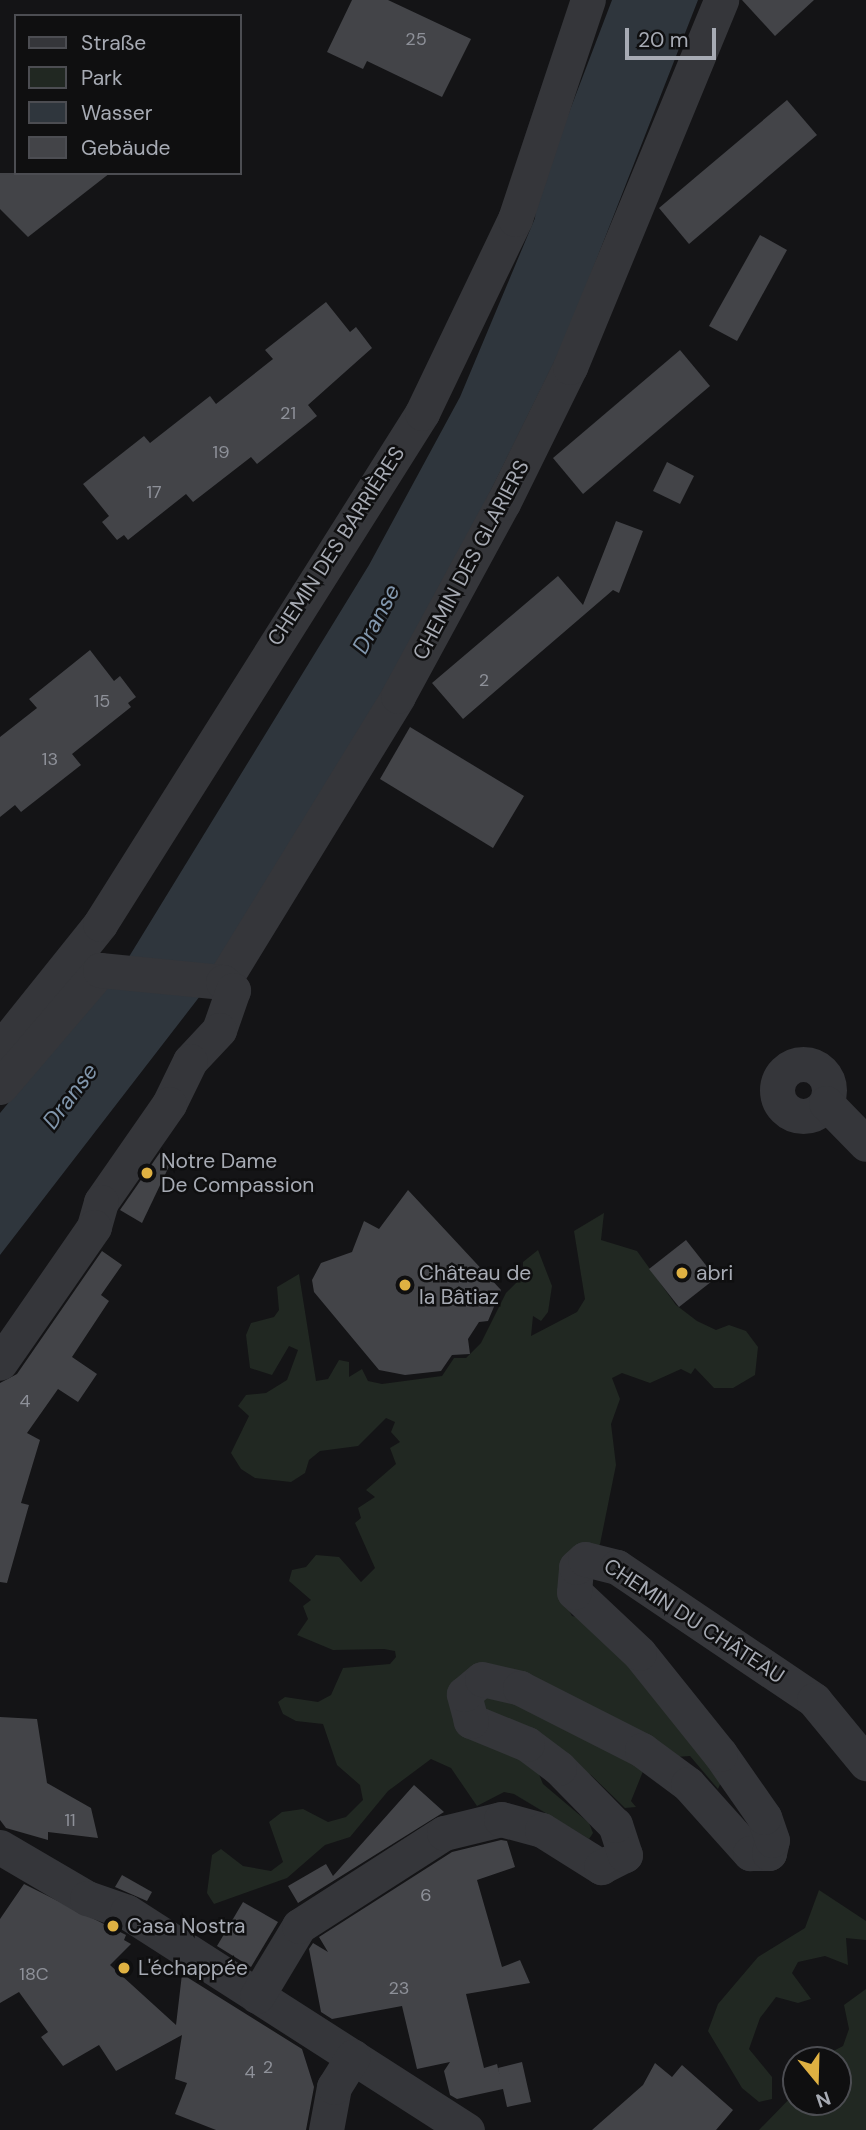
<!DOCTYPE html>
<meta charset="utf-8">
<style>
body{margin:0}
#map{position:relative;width:866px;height:2130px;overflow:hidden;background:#141416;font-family:"DM Sans",sans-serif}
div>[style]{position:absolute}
.green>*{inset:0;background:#212822}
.water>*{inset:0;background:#2f363d}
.building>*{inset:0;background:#434448}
.street>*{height:35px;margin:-17.5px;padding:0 17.5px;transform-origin:17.5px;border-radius:17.5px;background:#35363a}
.street>.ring{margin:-17.5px;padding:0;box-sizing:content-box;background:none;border:35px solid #35363a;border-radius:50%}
.dots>*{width:19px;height:19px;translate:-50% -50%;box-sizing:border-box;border:4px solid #0f0f10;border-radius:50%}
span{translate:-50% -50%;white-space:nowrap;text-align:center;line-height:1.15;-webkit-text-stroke:5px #0f0f10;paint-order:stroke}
.number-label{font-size:18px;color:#8e9199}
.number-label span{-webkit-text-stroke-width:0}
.street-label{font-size:21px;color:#a7abb4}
.poi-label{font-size:21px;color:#a7abb4}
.left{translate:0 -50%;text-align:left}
.water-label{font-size:23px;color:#8196ac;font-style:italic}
.legend{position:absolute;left:14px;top:14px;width:228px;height:161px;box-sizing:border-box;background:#0f0f10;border:2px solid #4c4d52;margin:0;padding:9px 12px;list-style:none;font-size:21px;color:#a7abb4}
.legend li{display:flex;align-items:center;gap:14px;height:35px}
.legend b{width:35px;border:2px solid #4c4d52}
.north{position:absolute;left:782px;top:2046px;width:70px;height:70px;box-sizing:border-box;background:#0f0f10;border:2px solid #4c4d52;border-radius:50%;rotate:161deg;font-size:19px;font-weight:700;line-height:28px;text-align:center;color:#a7abb4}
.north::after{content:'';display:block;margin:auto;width:24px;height:32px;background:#dfb142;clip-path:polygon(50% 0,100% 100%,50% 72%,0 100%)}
.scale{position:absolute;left:625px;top:28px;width:91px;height:32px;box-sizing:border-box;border:4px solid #a7abb4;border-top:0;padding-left:9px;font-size:21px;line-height:24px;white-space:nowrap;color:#a7abb4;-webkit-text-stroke:5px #0f0f10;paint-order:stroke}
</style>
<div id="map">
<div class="green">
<i style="clip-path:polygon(604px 1213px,601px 1240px,637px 1251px,676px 1305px,697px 1321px,716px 1330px,729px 1325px,746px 1331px,758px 1347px,755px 1375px,733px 1388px,714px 1388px,695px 1368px,691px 1374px,681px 1369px,650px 1383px,622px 1373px,612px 1378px,620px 1399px,611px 1424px,616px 1465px,600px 1544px,562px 1598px,572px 1616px,599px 1622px,725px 1773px,718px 1789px,690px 1756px,648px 1759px,631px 1801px,636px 1807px,625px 1808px,591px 1775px,530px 1753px,543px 1784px,589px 1823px,593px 1833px,589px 1839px,514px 1794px,504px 1792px,477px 1806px,451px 1768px,431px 1759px,388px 1791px,350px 1837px,325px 1845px,287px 1878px,214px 1904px,207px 1893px,212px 1855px,221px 1849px,243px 1866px,271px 1871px,283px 1862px,269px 1822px,282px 1812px,303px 1809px,328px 1822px,346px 1817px,363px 1800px,360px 1785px,337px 1765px,323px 1724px,296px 1721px,283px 1714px,278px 1702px,285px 1697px,318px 1702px,331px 1695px,343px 1668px,390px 1664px,396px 1657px,395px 1651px,384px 1649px,333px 1650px,297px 1635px,308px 1619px,303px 1606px,311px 1600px,289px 1581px,292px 1570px,306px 1567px,316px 1555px,339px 1557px,361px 1582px,375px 1568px,355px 1523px,361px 1518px,358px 1508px,375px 1497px,366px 1490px,396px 1464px,390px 1448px,400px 1442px,391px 1432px,395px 1422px,386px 1418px,358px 1446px,320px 1451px,309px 1460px,305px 1473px,291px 1482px,255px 1478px,241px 1469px,231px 1453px,249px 1416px,238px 1406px,246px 1395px,266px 1393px,287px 1380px,298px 1350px,289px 1346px,272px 1375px,250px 1368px,246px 1335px,251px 1323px,274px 1317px,279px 1310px,277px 1287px,299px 1274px,316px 1381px,328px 1379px,339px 1360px,349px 1362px,349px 1377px,362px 1369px,368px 1381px,382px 1384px,442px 1376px,454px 1358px,466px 1358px,481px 1343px,506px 1293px,523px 1276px,523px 1262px,538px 1250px,552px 1286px,548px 1312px,541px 1321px,533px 1316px,531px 1336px,577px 1312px,585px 1299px,574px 1231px)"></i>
<i style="clip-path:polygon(819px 1890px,866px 1921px,866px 1940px,846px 1938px,848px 1965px,825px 1956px,798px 1962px,792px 1973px,811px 1999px,798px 2003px,776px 1997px,760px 2018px,749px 2049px,772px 2077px,772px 2099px,759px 2102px,742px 2088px,708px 2031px,718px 2004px,758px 1957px,805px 1928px)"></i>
<i style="clip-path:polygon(866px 1989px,866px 2130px,759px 2130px,796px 2092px,796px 2102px,838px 2102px,838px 2060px,820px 2058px,843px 2046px,849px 2029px,844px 2005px)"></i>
</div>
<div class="water">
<i style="clip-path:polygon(612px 0,698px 0,565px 340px,426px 622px,200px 996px,0 1255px,0 1113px,127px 960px,369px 565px,460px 397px,535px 218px,536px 199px)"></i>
</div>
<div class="building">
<i style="clip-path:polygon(352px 0,388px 0,471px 39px,442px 97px,367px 61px,363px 69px,327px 52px)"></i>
<i style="clip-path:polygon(742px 0,814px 0,775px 36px)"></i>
<i style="clip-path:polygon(787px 100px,817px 135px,689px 244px,659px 208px)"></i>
<i style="clip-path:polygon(0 173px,110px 173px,28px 237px,0 209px)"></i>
<i style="clip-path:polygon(760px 235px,787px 250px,737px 341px,709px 326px)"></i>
<i style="clip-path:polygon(326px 302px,350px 332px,356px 327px,372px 348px,308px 405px,317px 416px,257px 464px,251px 457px,193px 502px,186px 494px,128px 540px,124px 535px,117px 540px,102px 522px,109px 516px,83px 484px,144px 436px,150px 443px,210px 396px,216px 404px,273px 359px,265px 350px)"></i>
<i style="clip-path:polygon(680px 350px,710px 386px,583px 494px,553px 458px)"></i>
<i style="clip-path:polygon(667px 462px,694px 476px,680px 504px,653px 491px)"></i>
<i style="clip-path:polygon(616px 521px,643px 531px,619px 593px,613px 590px,463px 719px,432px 683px,558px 576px,583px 605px)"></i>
<i style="clip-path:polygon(90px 650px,114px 681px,120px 676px,136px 697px,128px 703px,131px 707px,72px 754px,81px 765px,21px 812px,15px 805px,0 817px,0 737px,37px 708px,29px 699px)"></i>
<i style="clip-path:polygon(410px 727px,524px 796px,493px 848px,380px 779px)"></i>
<i style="clip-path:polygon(161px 1151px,173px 1158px,142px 1223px,120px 1210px)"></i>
<i style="clip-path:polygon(408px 1190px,501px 1290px,488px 1321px,479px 1322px,468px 1339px,470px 1354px,452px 1355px,441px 1371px,405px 1375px,379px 1370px,314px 1292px,312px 1280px,321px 1263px,352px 1252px,364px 1221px,379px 1229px)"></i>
<i style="clip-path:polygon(686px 1240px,716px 1278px,679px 1307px,649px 1269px)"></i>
<i style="clip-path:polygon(102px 1251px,122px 1265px,101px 1295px,109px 1301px,72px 1357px,97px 1374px,78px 1402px,58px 1389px,27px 1433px,40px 1440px,21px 1503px,29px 1505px,7px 1583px,0 1582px,0 1383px,17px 1374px)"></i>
<i style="clip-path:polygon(0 1717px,37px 1719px,47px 1783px,91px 1808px,98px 1838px,48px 1832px,48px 1840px,6px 1828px,0 1820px)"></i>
<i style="clip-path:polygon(414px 1785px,444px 1812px,298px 1903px,288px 1886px,326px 1864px,333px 1876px)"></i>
<i style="clip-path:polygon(501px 1840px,507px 1841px,515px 1867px,477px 1880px,502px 1967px,520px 1960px,530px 1983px,466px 1994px,484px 2068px,497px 2064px,500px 2077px,498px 2068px,522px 2062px,531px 2102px,507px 2107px,503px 2089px,457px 2099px,450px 2095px,444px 2071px,450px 2062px,417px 2069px,402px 2006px,332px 2019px,321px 2012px,309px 1949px,313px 1943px,328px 1952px,319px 1937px,452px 1852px)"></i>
<i style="clip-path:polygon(122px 1875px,152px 1892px,147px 1901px,115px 1887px)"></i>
<i style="clip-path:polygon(24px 1884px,126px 1935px,124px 1940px,131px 1944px,110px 1965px,176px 2025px,182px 1974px,302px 2049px,314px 2087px,306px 2130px,216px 2130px,175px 2114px,187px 2083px,175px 2079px,182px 2035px,116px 2071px,99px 2045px,63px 2066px,41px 2037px,48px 2032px,19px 1992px,0 2003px,0 1919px)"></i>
<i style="clip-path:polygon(243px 1902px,278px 1922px,251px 1967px,217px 1946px)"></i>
<i style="clip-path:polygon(655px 2063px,672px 2077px,682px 2065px,733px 2110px,716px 2130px,592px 2130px,643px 2085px)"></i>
</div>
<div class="street">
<i style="left:223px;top:982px;width:335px;rotate:-58.5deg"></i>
<i style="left:398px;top:696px;width:220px;rotate:-61.5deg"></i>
<i style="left:503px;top:503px;width:152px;rotate:-63.8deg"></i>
<i style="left:570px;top:367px;width:397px;rotate:-67.6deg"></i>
<i style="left:0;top:1049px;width:160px;rotate:-51.3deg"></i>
<i style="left:100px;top:924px;width:604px;rotate:-57.78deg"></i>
<i style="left:422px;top:413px;width:215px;rotate:-64.4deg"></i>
<i style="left:515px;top:219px;width:231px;rotate:-71.6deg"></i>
<i class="ring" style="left:777px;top:1064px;width:17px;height:17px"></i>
<i style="left:0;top:1087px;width:154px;rotate:-49.5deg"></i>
<i style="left:100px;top:970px;width:124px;rotate:5.6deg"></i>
<i style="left:223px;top:982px;width:13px;rotate:39deg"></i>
<i style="left:233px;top:990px;width:42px;rotate:109.3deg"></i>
<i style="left:219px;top:1030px;width:42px;rotate:133.1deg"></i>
<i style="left:190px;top:1061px;width:48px;rotate:116deg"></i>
<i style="left:169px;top:1104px;width:119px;rotate:124.8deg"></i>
<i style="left:101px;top:1202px;width:26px;rotate:106deg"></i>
<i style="left:94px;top:1227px;width:165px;rotate:124.7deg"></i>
<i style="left:826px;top:1103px;width:57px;rotate:45.7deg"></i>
<i style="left:0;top:1847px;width:101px;rotate:30.4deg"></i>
<i style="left:87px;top:1898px;width:42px;rotate:19.3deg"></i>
<i style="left:127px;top:1912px;width:404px;rotate:32.7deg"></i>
<i style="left:257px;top:1996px;width:82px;rotate:-59deg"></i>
<i style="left:299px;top:1926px;width:172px;rotate:-32.7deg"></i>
<i style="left:444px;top:1833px;width:59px;rotate:-13.8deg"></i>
<i style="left:501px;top:1819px;width:42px;rotate:15deg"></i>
<i style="left:542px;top:1830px;width:70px;rotate:32.1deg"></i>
<i style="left:601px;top:1867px;width:27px;rotate:-27deg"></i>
<i style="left:625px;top:1855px;width:32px;rotate:-108deg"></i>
<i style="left:615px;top:1825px;width:80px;rotate:-134.5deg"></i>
<i style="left:559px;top:1768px;width:40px;rotate:-143deg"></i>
<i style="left:527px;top:1744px;width:61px;rotate:-157.7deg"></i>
<i style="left:471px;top:1721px;width:28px;rotate:-105deg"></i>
<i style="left:464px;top:1694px;width:23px;rotate:-40deg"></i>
<i style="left:482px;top:1679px;width:39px;rotate:13deg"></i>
<i style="left:520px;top:1688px;width:137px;rotate:26.9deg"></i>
<i style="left:642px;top:1750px;width:57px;rotate:36.5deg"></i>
<i style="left:688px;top:1784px;width:93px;rotate:48.1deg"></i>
<i style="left:750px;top:1853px;width:19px"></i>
<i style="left:769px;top:1853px;width:13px;rotate:-77deg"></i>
<i style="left:772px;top:1840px;width:24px;rotate:-109deg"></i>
<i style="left:764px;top:1817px;width:77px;rotate:-124.9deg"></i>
<i style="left:720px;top:1754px;width:129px;rotate:-128.7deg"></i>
<i style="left:639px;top:1653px;width:89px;rotate:-136.8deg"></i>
<i style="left:574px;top:1592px;width:25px;rotate:-85deg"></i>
<i style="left:576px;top:1567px;width:12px;rotate:-42deg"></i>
<i style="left:585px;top:1559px;width:33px;rotate:14deg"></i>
<i style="left:617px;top:1567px;width:238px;rotate:34deg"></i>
<i style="left:814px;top:1700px;width:82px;rotate:50.5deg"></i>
<i style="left:326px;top:2130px;width:44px;rotate:-79.5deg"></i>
<i style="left:334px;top:2087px;width:36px;rotate:-58deg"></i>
</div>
<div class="dots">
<i style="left:147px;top:1173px;background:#dfb142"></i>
<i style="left:682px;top:1273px;background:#dfb142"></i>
<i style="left:405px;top:1285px;background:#dfb142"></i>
<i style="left:113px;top:1926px;background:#dfb142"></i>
<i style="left:124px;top:1968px;background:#dfb142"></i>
</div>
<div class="number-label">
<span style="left:416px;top:39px">25</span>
<span style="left:288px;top:413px">21</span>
<span style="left:221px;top:452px">19</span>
<span style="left:154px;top:492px">17</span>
<span style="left:484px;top:680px">2</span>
<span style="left:102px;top:701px">15</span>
<span style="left:50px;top:759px">13</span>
<span style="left:25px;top:1401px">4</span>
<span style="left:70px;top:1820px">11</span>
<span style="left:426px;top:1895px">6</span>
<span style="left:34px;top:1974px">18C</span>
<span style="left:399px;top:1988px">23</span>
<span style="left:268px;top:2067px">2</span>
<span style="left:250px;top:2072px">4</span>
</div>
<div class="street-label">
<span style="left:336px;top:546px;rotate:-57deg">CHEMIN DES BARRIÈRES</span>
<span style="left:471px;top:560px;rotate:-62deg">CHEMIN DES GLARIERS</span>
<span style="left:694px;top:1621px;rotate:33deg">CHEMIN DU CHÂTEAU</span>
</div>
<div class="poi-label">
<span class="left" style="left:161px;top:1173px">Notre Dame<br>De Compassion</span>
<span class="left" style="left:419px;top:1285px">Château de<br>la Bâtiaz</span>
<span class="left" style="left:696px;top:1273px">abri</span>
<span class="left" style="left:127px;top:1926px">Casa Nostra</span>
<span class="left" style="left:138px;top:1968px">L'échappée</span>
</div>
<div class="water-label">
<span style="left:376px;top:619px;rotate:-62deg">Dranse</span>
<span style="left:70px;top:1096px;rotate:-53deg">Dranse</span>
</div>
<ul class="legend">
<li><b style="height:9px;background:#35363a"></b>Straße</li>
<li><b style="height:19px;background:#212822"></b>Park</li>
<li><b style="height:19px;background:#2f363d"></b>Wasser</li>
<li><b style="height:19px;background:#434448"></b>Gebäude</li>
</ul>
<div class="north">N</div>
<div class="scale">20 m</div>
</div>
